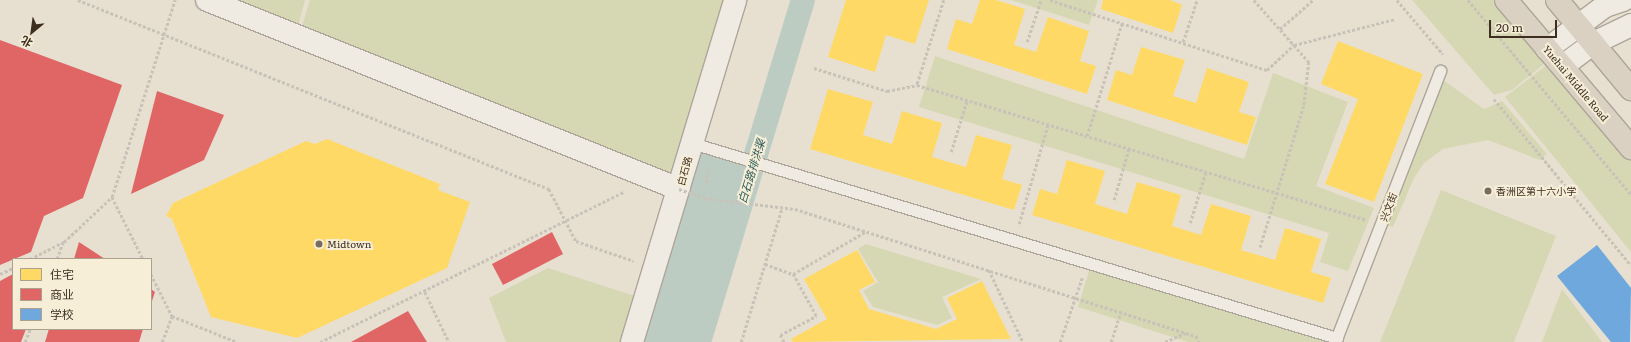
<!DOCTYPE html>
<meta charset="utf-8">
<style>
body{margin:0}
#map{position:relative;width:1631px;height:342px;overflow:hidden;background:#e7e0d1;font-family:Literata,"Noto Sans SC",serif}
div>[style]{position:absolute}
.green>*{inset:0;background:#d6d7b3}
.water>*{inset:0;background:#bcccc2}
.homes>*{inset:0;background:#ffd966}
.shops>*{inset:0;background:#e06666}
.schools>*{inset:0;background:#6fa8dc}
.canal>*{height:24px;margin:-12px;padding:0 12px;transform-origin:12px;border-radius:12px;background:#bcccc2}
.path>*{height:2.5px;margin-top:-1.25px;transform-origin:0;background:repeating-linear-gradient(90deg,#c8c2b9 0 3px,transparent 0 5px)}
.roads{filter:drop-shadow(1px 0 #ada599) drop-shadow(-1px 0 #ada599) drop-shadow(0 1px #ada599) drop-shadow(0 -1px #ada599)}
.lane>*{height:11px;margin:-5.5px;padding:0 5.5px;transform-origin:5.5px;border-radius:5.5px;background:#efebe3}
.street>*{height:22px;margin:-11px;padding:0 11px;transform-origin:11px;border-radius:11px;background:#efebe3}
.secondary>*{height:22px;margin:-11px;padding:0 11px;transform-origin:11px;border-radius:11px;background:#efebe3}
.highway>*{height:22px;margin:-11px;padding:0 11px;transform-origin:11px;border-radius:11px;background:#dad1c2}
.path-bridge>*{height:2.5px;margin-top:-1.25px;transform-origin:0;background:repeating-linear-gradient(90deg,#c8c2b9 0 3px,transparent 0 5px)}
.dots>*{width:11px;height:11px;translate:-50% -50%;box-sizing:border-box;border:2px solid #f7eed8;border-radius:50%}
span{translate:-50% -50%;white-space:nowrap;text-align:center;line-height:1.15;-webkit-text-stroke:4px #f7eed8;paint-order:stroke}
.street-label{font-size:10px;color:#3d2e20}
.poi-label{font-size:10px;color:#3d2e20}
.left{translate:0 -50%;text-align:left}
.water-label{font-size:11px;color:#2f5d5a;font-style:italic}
.legend{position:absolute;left:12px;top:258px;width:140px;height:72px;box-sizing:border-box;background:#f7eed8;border:1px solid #ada18e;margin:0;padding:5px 7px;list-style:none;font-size:12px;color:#3d2e20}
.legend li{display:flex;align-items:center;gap:8px;height:20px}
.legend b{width:20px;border:1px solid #ada18e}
.north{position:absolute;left:12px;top:12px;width:40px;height:40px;-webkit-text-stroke:3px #f7eed8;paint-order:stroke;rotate:209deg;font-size:11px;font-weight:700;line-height:16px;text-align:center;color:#3d2e20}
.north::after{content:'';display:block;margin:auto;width:14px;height:18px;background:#3d2e20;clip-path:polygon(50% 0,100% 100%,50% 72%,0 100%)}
.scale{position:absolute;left:1489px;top:20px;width:68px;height:18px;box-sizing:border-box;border:2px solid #3d2e20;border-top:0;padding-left:5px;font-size:12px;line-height:14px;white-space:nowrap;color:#3d2e20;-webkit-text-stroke:3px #f7eed8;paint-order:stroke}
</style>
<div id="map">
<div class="green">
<i style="clip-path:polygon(221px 0,305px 0,297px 30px)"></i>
<i style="clip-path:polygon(310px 0,734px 0,679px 186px,299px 36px)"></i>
<i style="clip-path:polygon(1011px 0,1098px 0,1089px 25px)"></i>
<i style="clip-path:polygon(1412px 0,1500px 0,1550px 59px,1512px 90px,1494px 95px)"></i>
<i style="clip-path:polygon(935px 56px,1244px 159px,1273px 73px,1348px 102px,1316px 186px,1374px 208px,1348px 271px,1320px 262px,1329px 233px,919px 107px)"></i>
<i style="clip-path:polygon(1552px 61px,1631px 155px,1631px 252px,1505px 97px)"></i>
<i style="clip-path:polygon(1443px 80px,1484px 109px,1502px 101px,1547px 154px,1540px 160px,1488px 140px,1443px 149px,1424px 163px,1414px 178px,1393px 227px,1385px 225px)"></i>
<i style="clip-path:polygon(1441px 190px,1556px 236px,1514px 342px,1380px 342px)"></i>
<i style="clip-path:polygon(866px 244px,981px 279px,942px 297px,952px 318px,937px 325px,873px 307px,863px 291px,878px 282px,858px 249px)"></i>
<i style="clip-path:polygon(548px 268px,635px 296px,620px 342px,506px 342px,489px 298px)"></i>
<i style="clip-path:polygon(1090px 268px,1328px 342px,1188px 342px,1078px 307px)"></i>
<i style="clip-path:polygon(1562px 289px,1602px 342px,1542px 342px)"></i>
</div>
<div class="water">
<i style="clip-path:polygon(692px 143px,753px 161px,698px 342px,632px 342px)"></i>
</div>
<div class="homes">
<i style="clip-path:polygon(846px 0,929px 0,915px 44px,886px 35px,875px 72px,828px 57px)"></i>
<i style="clip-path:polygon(980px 0,996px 0,1025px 9px,1014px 45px,1036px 52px,1048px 17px,1089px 31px,1080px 61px,1096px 66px,1087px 94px,947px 49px,956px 19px,972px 24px)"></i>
<i style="clip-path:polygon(1103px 0,1170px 0,1182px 5px,1173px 33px,1101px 9px)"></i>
<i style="clip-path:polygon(1338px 41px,1423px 74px,1374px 202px,1325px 184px,1358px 99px,1321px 84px)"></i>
<i style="clip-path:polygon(1141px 47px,1185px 60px,1173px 96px,1196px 103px,1207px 68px,1249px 82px,1239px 112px,1256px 117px,1247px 145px,1107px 100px,1116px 70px,1132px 75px)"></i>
<i style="clip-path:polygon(828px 89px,873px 102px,863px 135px,892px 144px,902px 111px,942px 123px,932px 157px,966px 167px,976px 135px,1012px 145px,1002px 179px,1022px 185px,1014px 210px,810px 149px)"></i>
<i style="clip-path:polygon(327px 139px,440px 184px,438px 190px,470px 202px,447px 268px,297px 338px,211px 317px,172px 219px,166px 216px,173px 203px,306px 141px,315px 144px)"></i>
<i style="clip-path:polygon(1067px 160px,1105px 171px,1095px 204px,1127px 214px,1137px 182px,1181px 195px,1172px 226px,1201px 235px,1211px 204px,1251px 216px,1241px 250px,1275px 260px,1285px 228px,1321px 239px,1311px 272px,1331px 278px,1323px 303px,1032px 215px,1040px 189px,1057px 194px)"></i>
<i style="clip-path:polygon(857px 250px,875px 282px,859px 290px,869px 309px,936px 329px,957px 319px,947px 298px,982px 281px,1011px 339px,793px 342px,791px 339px,827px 319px,804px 279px)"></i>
</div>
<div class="shops">
<i style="clip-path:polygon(0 40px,122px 85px,83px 198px,44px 216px,31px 252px,0 265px)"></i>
<i style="clip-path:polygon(157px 91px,224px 115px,204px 160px,131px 194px)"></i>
<i style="clip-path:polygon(552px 232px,563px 254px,503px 285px,492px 264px)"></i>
<i style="clip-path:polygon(79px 242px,105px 259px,74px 259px)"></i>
<i style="clip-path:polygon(13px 274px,13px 329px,26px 329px,21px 342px,0 342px,0 281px)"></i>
<i style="clip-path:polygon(151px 289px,155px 292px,151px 304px)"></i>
<i style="clip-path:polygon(408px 311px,427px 342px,351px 342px)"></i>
<i style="clip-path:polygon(49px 329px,143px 329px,139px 342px,45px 342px)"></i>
</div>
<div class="schools">
<i style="clip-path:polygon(1597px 245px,1631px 288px,1630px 342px,1611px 342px,1557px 276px)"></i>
</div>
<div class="canal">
<i style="left:699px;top:342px;width:357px;rotate:-73.1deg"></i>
</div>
<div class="path">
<i style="left:78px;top:0;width:508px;rotate:21.86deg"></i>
<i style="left:549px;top:189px;width:59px;rotate:62.6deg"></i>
<i style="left:576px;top:241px;width:61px;rotate:19deg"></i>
<i style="left:944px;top:0;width:89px;rotate:107.6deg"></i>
<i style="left:917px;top:85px;width:468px;rotate:16.7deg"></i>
<i style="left:1050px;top:0;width:228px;rotate:17.9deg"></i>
<i style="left:1267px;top:70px;width:37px;rotate:-43deg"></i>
<i style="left:1294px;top:45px;width:23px;rotate:49deg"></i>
<i style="left:1309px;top:62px;width:44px;rotate:96.5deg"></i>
<i style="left:1304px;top:106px;width:149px;rotate:107.2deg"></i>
<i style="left:1254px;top:0;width:60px;rotate:48.4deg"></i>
<i style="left:1294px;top:45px;width:104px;rotate:-14.4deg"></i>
<i style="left:1397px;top:0;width:71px;rotate:49.6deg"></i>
<i style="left:1468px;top:0;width:253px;rotate:50deg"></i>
<i style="left:1280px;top:29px;width:44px;rotate:-41.3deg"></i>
<i style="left:1027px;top:42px;width:44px;rotate:-71.6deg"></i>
<i style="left:1183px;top:42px;width:44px;rotate:-71.6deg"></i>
<i style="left:814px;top:68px;width:77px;rotate:17.5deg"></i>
<i style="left:887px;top:91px;width:31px;rotate:-11deg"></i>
<i style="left:1494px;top:99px;width:215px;rotate:50.5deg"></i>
<i style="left:1087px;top:136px;width:118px;rotate:-72.8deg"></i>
<i style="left:951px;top:152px;width:54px;rotate:-72.9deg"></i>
<i style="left:706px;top:183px;width:15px;rotate:-79deg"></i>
<i style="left:112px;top:197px;width:69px;rotate:63.4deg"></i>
<i style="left:1114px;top:200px;width:54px;rotate:-73.9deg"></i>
<i style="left:745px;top:203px;width:50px;rotate:6.8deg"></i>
<i style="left:795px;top:209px;width:421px;rotate:17.6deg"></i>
<i style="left:1196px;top:336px;width:7px;rotate:63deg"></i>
<i style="left:1190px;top:223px;width:54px;rotate:-72.9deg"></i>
<i style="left:1019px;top:224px;width:104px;rotate:-73.8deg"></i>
<i style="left:30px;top:259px;width:38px;rotate:-27deg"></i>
<i style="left:64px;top:242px;width:66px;rotate:-43.2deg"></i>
<i style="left:112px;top:197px;width:207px;rotate:-72.3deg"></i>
<i style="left:57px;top:259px;width:18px;rotate:-71deg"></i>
<i style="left:765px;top:264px;width:30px;rotate:20deg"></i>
<i style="left:989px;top:270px;width:80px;rotate:64.7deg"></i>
<i style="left:0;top:274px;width:14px;rotate:-25deg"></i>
<i style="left:151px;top:274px;width:47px;rotate:63.4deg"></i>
<i style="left:172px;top:316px;width:70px;rotate:21.8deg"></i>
<i style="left:425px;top:292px;width:55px;rotate:64.4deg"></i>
<i style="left:25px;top:342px;width:14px;rotate:-69deg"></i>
<i style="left:162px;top:342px;width:28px;rotate:-69deg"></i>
<i style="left:320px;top:342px;width:339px;rotate:-26.3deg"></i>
<i style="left:741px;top:342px;width:140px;rotate:-73deg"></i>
<i style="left:784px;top:342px;width:8px;rotate:-120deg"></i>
<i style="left:780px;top:335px;width:41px;rotate:-27.8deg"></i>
<i style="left:816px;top:316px;width:48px;rotate:-118.7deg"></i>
<i style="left:793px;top:274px;width:83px;rotate:-30.3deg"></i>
<i style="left:1060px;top:342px;width:68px;rotate:-71deg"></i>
<i style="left:1111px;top:342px;width:32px;rotate:-72deg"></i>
<i style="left:1165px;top:342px;width:22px;rotate:-24deg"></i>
</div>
<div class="roads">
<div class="lane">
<i style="left:692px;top:143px;width:674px;rotate:16.82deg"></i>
<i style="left:1335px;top:342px;width:291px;rotate:-68.8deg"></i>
</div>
<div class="street">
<i style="left:207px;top:0;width:508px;rotate:21.82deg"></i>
</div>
<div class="secondary">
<i style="left:1547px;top:49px;width:72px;rotate:-36.6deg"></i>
<i style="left:1605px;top:6px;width:19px;rotate:-18deg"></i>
<i style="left:1563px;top:66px;width:39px;rotate:-37deg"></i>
<i style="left:1594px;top:43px;width:41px;rotate:-25.9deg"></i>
<i style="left:632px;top:342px;width:357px;rotate:-73.2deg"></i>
</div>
<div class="highway">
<i style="left:1506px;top:0;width:194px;rotate:49.8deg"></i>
<i style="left:1557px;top:0;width:116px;rotate:50.3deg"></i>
</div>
</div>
<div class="path-bridge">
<i style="left:679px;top:189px;width:28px;rotate:19deg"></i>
<i style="left:705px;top:198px;width:40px;rotate:7.1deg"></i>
</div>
<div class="dots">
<i style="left:1488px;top:191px;background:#786c5e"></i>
<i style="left:319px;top:244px;background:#786c5e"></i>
</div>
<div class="street-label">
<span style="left:1576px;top:83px;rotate:50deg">Yuehai Middle Road</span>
<span style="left:684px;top:171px;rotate:-75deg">白石路</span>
<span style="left:1388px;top:207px;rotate:-69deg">兴文街</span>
</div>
<div class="poi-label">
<span class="left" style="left:1496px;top:191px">香洲区第十六小学</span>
<span class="left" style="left:327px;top:244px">Midtown</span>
</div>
<div class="water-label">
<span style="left:751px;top:171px;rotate:-73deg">白石路排洪渠</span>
</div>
<ul class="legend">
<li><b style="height:11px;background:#ffd966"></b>住宅</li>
<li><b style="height:11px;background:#e06666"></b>商业</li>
<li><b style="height:11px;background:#6fa8dc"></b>学校</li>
</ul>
<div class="north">北</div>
<div class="scale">20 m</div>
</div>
